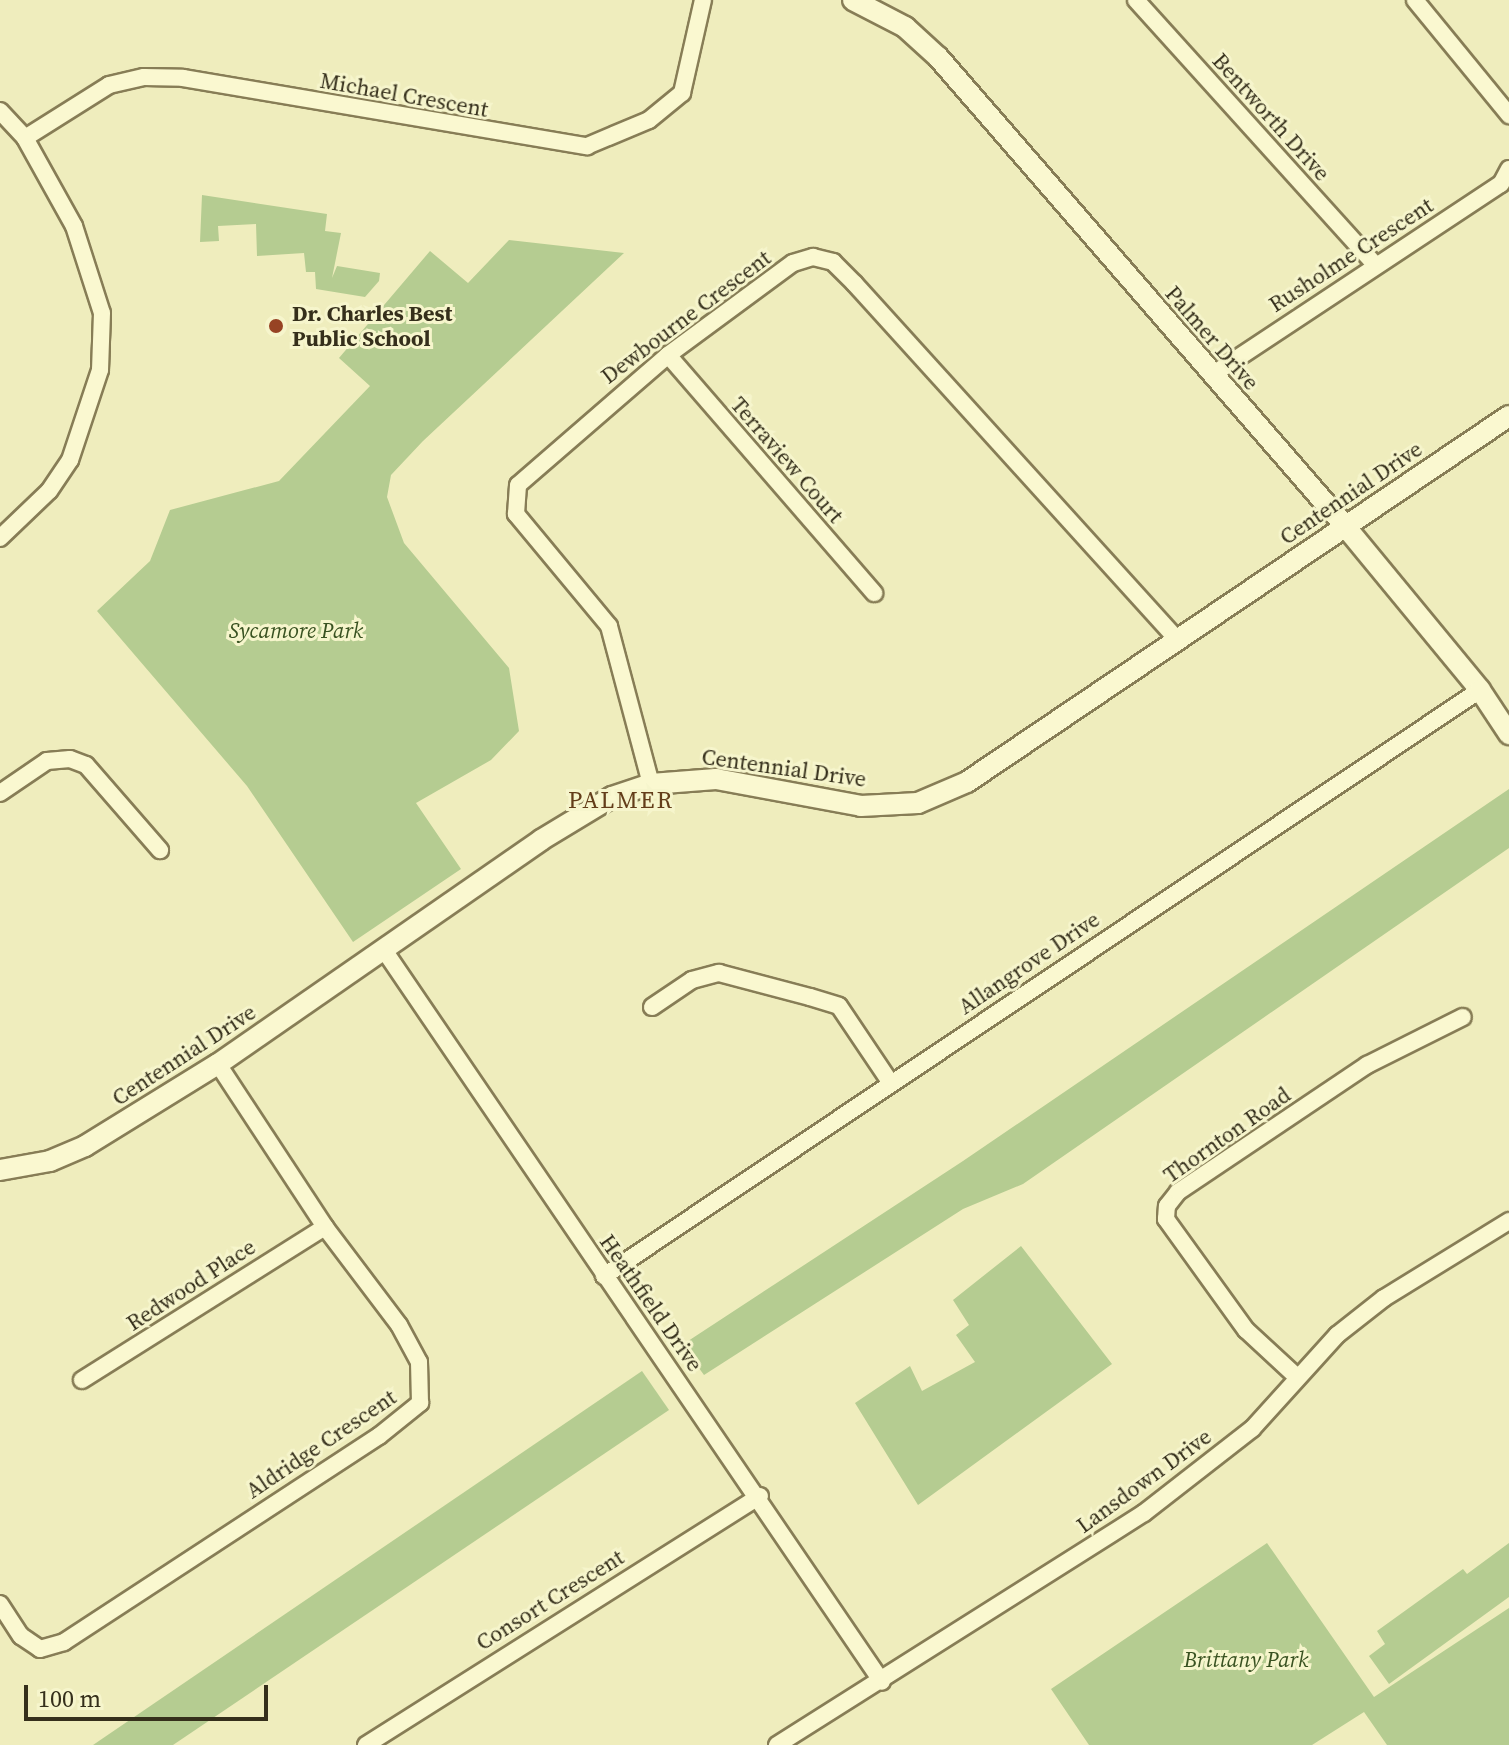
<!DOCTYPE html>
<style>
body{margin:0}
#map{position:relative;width:1509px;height:1745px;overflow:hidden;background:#efedbd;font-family:"Source Serif 4",serif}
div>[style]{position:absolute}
.green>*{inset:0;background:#b5cc91}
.roads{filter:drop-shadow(2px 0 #877d56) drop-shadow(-2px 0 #877d56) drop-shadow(0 2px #877d56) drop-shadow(0 -2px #877d56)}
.minor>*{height:16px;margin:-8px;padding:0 8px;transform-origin:8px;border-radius:8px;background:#faf8d0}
.tertiary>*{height:20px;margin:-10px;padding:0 10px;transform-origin:10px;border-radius:10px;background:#faf8d0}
.dots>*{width:22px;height:22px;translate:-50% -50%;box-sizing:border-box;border:4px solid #f6f5cc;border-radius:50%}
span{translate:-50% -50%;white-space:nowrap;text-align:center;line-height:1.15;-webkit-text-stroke:6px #f6f5cc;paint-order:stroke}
.street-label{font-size:22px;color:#352f1b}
.poi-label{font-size:22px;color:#352f1b;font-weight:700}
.left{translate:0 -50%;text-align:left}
.park-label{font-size:22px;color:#395221;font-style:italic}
.neighbourhood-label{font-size:24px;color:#633d19;letter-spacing:2px}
.scale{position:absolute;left:24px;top:1685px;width:244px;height:36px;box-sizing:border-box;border:4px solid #352f1b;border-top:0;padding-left:10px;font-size:24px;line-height:28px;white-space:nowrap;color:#352f1b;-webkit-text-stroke:6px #f6f5cc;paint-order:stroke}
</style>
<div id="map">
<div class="green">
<i style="clip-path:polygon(202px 195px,327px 214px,325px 231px,341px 233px,332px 278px,337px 266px,380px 273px,379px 281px,365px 297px,316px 289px,315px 272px,306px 272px,304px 253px,257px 256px,256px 224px,218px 226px,219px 241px,200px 242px)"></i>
<i style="clip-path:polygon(509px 240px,624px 253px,423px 441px,391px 475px,387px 497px,404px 543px,509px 668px,519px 731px,491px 760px,416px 803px,461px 869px,353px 942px,247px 786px,97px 611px,150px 561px,170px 510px,279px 481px,370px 386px,339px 358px,430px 251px,468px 283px)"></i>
<i style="clip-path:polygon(1509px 789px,1509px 848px,1023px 1184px,963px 1209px,704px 1375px,682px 1345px,963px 1161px)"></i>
<i style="clip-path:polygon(1021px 1246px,1112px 1364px,918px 1505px,855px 1403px,910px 1366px,922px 1391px,975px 1362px,956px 1335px,969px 1325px,953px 1300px)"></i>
<i style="clip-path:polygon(642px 1371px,669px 1410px,173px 1745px,93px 1745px)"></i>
<i style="clip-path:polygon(1267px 1543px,1374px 1697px,1509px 1608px,1509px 1745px,1387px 1745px,1364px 1712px,1312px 1745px,1089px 1745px,1051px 1689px)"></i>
<i style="clip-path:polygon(1509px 1543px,1509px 1597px,1389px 1684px,1369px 1656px,1385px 1644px,1377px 1631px,1463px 1569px,1467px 1574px)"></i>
</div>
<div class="roads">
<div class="minor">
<i style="left:1136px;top:0;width:355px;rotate:47.9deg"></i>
<i style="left:1415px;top:0;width:149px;rotate:50.7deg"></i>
<i style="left:0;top:111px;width:37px;rotate:47deg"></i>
<i style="left:25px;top:138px;width:101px;rotate:60.9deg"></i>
<i style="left:74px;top:226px;width:91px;rotate:72.2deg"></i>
<i style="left:102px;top:313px;width:57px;rotate:92deg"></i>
<i style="left:100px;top:370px;width:95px;rotate:108.4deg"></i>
<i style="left:70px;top:460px;width:37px;rotate:124deg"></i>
<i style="left:49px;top:491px;width:68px;rotate:136.2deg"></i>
<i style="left:25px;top:138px;width:99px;rotate:-32.2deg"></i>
<i style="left:109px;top:85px;width:36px;rotate:-13deg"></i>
<i style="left:144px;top:77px;width:39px;rotate:1deg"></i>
<i style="left:183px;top:78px;width:410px;rotate:9.6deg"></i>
<i style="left:587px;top:146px;width:67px;rotate:-22.8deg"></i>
<i style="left:649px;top:120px;width:43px;rotate:-39.3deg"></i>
<i style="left:682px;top:93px;width:95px;rotate:-77.3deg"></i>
<i style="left:668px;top:355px;width:315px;rotate:49.1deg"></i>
<i style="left:1212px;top:375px;width:346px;rotate:-33.5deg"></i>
<i style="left:1501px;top:184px;width:17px;rotate:-62deg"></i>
<i style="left:651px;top:784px;width:163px;rotate:-104.9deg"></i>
<i style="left:609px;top:626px;width:146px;rotate:-129.7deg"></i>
<i style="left:516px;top:514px;width:29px;rotate:-86deg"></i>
<i style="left:518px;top:485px;width:198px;rotate:-40.9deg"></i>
<i style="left:668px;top:355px;width:155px;rotate:-36.4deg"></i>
<i style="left:793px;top:263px;width:21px;rotate:-17deg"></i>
<i style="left:813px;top:257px;width:21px;rotate:14deg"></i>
<i style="left:833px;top:262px;width:31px;rotate:45deg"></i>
<i style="left:855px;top:284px;width:479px;rotate:47.8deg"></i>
<i style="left:0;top:793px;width:57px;rotate:-34.2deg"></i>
<i style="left:47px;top:761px;width:23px;rotate:-5deg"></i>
<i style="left:70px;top:759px;width:17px;rotate:21deg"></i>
<i style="left:86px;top:765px;width:113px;rotate:49deg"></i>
<i style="left:384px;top:950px;width:885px;rotate:55.77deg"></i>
<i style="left:652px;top:1007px;width:48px;rotate:-34deg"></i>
<i style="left:692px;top:980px;width:28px;rotate:-15deg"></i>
<i style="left:719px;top:973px;width:94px;rotate:14.8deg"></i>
<i style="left:810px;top:997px;width:30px;rotate:17deg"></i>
<i style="left:839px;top:1006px;width:92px;rotate:56.1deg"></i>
<i style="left:604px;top:1276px;width:1054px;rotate:-33.78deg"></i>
<i style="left:1297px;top:1377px;width:69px;rotate:-137.3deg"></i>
<i style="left:1246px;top:1330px;width:137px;rotate:-125.8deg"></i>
<i style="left:1166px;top:1219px;width:13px;rotate:-86deg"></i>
<i style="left:1167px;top:1206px;width:18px;rotate:-52deg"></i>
<i style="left:1178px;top:1192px;width:228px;rotate:-33.9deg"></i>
<i style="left:1367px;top:1065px;width:107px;rotate:-26.6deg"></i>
<i style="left:82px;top:1380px;width:287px;rotate:-32.2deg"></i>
<i style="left:0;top:1604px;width:38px;rotate:57deg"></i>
<i style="left:21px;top:1636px;width:23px;rotate:34deg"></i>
<i style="left:40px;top:1649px;width:25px;rotate:-16deg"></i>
<i style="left:64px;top:1642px;width:376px;rotate:-33.2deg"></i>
<i style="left:379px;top:1436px;width:53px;rotate:-38.8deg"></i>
<i style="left:420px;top:1403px;width:41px;rotate:-91.4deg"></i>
<i style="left:419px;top:1362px;width:42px;rotate:-118.4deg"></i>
<i style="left:399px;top:1325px;width:123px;rotate:-127.1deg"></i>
<i style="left:325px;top:1227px;width:195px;rotate:-123.3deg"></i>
<i style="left:366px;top:1745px;width:466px;rotate:-32.3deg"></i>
<i style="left:777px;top:1745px;width:434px;rotate:-32.3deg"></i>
<i style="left:1144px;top:1513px;width:137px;rotate:-37.9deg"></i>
<i style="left:1252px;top:1429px;width:127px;rotate:-47.9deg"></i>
<i style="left:1337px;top:1335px;width:60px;rotate:-38.2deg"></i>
<i style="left:1384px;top:1298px;width:147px;rotate:-31.6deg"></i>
</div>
<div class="tertiary">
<i style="left:853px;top:0;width:59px;rotate:27.4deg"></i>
<i style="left:905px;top:27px;width:45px;rotate:42.3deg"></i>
<i style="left:938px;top:57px;width:621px;rotate:49.05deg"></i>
<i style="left:1345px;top:526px;width:212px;rotate:50.5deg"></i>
<i style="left:1480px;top:690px;width:53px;rotate:56.6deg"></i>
<i style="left:0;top:1170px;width:51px;rotate:-10.2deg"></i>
<i style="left:50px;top:1161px;width:38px;rotate:-23deg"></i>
<i style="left:85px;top:1146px;width:156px;rotate:-31.7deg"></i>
<i style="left:218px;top:1064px;width:393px;rotate:-34.7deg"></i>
<i style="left:541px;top:840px;width:83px;rotate:-31.2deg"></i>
<i style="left:612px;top:797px;width:41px;rotate:-18.4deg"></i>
<i style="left:651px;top:784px;width:65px;rotate:-4.4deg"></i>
<i style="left:716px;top:779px;width:147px;rotate:10.5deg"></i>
<i style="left:861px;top:806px;width:57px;rotate:-3deg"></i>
<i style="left:918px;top:803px;width:53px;rotate:-23.2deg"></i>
<i style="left:967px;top:782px;width:654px;rotate:-34.03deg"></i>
</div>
</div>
<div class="dots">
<i style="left:276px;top:326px;background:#974324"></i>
</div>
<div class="street-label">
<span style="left:404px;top:95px;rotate:10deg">Michael Crescent</span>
<span style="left:1271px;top:117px;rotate:48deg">Bentworth Drive</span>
<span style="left:1351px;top:255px;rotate:-33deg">Rusholme Crescent</span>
<span style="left:686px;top:317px;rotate:-37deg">Dewbourne Crescent</span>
<span style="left:1212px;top:338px;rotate:49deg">Palmer Drive</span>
<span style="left:787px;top:460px;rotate:49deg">Terraview Court</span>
<span style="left:1351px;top:493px;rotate:-34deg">Centennial Drive</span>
<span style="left:784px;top:768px;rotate:8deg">Centennial Drive</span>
<span style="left:1029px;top:963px;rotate:-34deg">Allangrove Drive</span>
<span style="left:184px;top:1055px;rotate:-33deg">Centennial Drive</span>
<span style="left:1227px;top:1135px;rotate:-35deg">Thornton Road</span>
<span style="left:191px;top:1285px;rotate:-33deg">Redwood Place</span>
<span style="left:651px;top:1303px;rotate:55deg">Heathfield Drive</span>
<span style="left:321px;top:1444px;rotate:-34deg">Aldridge Crescent</span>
<span style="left:1144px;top:1481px;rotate:-36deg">Lansdown Drive</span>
<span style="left:550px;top:1600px;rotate:-32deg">Consort Crescent</span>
</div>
<div class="poi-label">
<span class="left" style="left:292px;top:326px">Dr. Charles Best<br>Public School</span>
</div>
<div class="park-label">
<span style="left:296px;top:631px">Sycamore Park</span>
<span style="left:1246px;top:1660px">Brittany Park</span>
</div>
<div class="neighbourhood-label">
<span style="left:621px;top:800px">PALMER</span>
</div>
<div class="scale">100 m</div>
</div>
